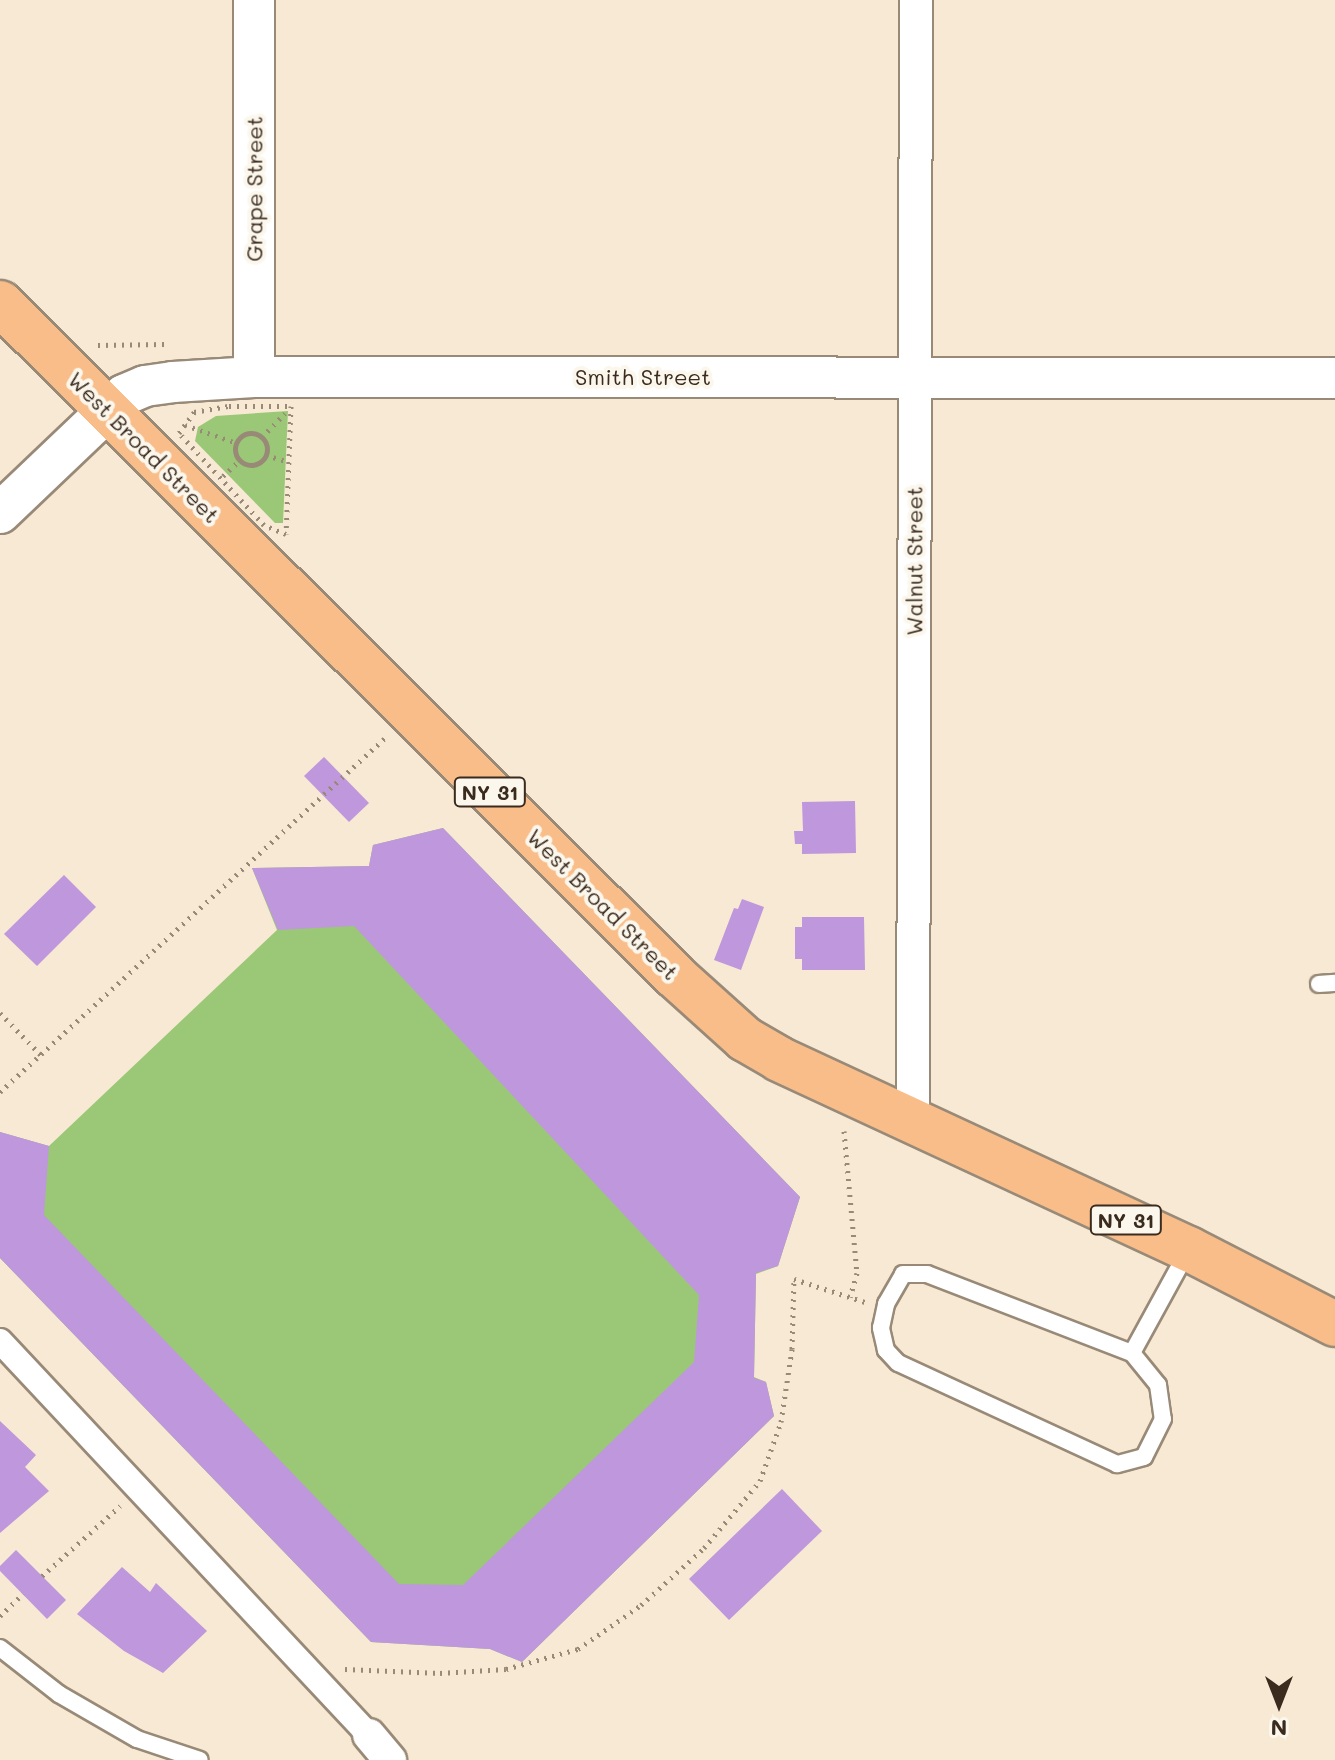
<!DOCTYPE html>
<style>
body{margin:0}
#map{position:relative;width:1335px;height:1760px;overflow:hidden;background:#f7e9d3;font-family:Mali,sans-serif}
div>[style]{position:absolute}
.green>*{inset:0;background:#9ac877}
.building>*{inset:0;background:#be97dc}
.path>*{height:5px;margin-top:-2.5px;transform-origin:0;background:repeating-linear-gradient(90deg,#998a78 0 2px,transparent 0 8px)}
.path>.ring{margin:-2.5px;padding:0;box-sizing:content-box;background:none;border:5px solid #998a78;border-radius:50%}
.roads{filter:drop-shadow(2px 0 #998a78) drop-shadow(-2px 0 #998a78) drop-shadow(0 2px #998a78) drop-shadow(0 -2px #998a78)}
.service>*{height:16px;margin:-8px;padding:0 8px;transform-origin:8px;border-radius:8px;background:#fff}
.pedestrian>*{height:24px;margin:-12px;padding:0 12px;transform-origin:12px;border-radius:12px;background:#fff}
.minor>*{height:32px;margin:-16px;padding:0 16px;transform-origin:16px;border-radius:16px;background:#fff}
.tertiary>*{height:40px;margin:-20px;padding:0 20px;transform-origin:20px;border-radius:20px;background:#fff}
.primary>*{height:44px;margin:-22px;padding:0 22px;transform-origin:22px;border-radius:22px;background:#f9bd89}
span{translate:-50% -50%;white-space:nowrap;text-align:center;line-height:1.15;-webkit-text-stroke:8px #fbf7ec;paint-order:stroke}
.shield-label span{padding:2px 6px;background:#fbf7ec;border:2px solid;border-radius:6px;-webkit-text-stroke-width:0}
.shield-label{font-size:20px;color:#3b2a1e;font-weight:700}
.street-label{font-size:22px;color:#3b2a1e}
.north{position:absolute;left:1239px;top:1664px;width:80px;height:80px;-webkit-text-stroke:6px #fbf7ec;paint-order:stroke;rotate:180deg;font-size:22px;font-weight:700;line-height:32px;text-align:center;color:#3b2a1e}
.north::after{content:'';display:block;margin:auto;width:28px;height:36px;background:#3b2a1e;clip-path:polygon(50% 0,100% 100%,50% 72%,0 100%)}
</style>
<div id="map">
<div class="green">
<i style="clip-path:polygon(288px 411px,283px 523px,275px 523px,195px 441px,198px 427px,216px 416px)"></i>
<i style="clip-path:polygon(443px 828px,800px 1197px,778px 1266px,756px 1274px,754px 1377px,766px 1382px,774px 1416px,522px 1662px,490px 1649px,371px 1642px,0 1258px,0 1132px,49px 1146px,277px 930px,252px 868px,369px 866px,373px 845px)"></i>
</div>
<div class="building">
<i style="clip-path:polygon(324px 757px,369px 803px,349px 822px,304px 776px)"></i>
<i style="clip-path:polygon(855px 801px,856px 853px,802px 854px,802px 844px,795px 844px,794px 831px,803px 831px,802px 802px)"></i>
<i style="clip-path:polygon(443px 828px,800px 1197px,778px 1266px,756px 1273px,754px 1378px,766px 1382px,774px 1416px,522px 1662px,490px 1649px,371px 1642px,0 1258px,0 1132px,49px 1146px,44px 1215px,399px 1584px,463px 1585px,694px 1362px,699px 1295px,354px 926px,278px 930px,252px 868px,369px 866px,373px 845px)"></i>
<i style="clip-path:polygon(64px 875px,96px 907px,37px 966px,4px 934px)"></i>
<i style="clip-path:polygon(742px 899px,764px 907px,741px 970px,714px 960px,734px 908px,738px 909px)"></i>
<i style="clip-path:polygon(802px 917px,864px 917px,865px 970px,802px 970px,802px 959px,795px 959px,795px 927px,802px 927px)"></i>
<i style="clip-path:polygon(0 1421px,36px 1455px,25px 1467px,49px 1491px,0 1533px)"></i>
<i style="clip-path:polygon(782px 1489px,822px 1531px,729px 1620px,689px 1579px)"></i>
<i style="clip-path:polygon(16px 1550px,66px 1600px,47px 1619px,0 1571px,0 1566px)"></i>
<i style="clip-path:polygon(122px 1567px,150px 1592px,156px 1583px,207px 1631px,163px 1673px,124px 1651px,77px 1614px)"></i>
</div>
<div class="path">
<i style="left:98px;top:345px;width:67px;rotate:-0.9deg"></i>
<i style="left:229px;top:406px;width:62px"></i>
<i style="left:291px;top:406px;width:128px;rotate:92.2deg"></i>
<i style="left:286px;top:534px;width:24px;rotate:-158deg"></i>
<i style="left:264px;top:525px;width:125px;rotate:-132.7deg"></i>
<i style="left:179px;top:433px;width:26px;rotate:-54deg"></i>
<i style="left:194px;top:412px;width:36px;rotate:-10deg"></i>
<i style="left:185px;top:425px;width:55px;rotate:19.1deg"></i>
<i class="ring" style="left:235px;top:433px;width:27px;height:27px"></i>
<i style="left:262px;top:437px;width:33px;rotate:-46deg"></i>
<i style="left:266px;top:455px;width:21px;rotate:17deg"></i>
<i style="left:223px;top:476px;width:23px;rotate:-43deg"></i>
<i style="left:0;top:1013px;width:59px;rotate:45.7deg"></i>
<i style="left:0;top:1092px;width:523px;rotate:-42.6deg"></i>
<i style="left:844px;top:1131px;width:143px;rotate:84.8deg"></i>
<i style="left:857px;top:1273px;width:25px;rotate:106deg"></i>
<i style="left:42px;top:1576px;width:105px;rotate:-41.9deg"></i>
<i style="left:0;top:1616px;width:32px;rotate:-44deg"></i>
<i style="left:345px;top:1669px;width:95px;rotate:2.4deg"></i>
<i style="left:440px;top:1673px;width:66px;rotate:-3.5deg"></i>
<i style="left:506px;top:1669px;width:75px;rotate:-15.5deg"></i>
<i style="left:578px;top:1649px;width:77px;rotate:-34.9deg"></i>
<i style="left:641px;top:1605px;width:85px;rotate:-42.1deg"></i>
<i style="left:704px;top:1548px;width:87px;rotate:-50.1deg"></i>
<i style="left:760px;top:1481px;width:63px;rotate:-70.4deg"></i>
<i style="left:781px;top:1422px;width:74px;rotate:-81.4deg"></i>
<i style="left:792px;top:1349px;width:70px;rotate:-88.4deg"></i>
<i style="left:794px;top:1279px;width:75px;rotate:17.9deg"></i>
</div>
<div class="roads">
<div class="service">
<i style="left:1319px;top:984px;width:16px;rotate:-4deg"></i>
<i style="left:903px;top:1274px;width:24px"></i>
<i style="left:927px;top:1274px;width:220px;rotate:21.1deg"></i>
<i style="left:1132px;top:1353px;width:41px;rotate:50.9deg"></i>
<i style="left:1158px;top:1385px;width:34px;rotate:82deg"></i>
<i style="left:1163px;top:1419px;width:42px;rotate:116.6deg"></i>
<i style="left:1144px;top:1457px;width:28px;rotate:165deg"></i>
<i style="left:1117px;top:1464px;width:241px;rotate:-155.2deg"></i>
<i style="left:898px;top:1363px;width:18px;rotate:-133deg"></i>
<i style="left:886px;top:1350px;width:23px;rotate:-103deg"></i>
<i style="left:881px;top:1328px;width:25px;rotate:-78deg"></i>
<i style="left:886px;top:1304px;width:34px;rotate:-60deg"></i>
<i style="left:1132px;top:1353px;width:119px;rotate:-61.3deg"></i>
<i style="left:0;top:1648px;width:75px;rotate:37.9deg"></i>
<i style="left:59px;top:1694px;width:90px;rotate:30deg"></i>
<i style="left:137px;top:1739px;width:66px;rotate:18.4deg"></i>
</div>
<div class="pedestrian">
<i style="left:0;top:1341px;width:540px;rotate:46.88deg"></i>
</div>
<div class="minor">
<i style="left:913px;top:1122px;width:1122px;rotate:-89.85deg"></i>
<i style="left:369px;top:1735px;width:33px;rotate:50deg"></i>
</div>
<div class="tertiary">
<i style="left:254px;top:377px;width:377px;rotate:-90deg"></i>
<i style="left:0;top:513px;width:171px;rotate:-43.6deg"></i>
<i style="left:124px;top:395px;width:23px;rotate:-23deg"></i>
<i style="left:145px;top:386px;width:28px;rotate:-8deg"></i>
<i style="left:173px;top:382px;width:81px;rotate:-3.5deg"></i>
<i style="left:254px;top:377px;width:1081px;rotate:0.05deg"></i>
</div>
<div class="primary">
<i style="left:0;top:303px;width:953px;rotate:44.91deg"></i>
<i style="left:675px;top:976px;width:94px;rotate:42deg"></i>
<i style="left:745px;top:1039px;width:39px;rotate:30deg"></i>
<i style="left:779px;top:1059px;width:452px;rotate:24.9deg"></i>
<i style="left:1189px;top:1249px;width:164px;rotate:27.2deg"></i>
</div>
</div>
<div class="shield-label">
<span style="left:490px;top:792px">NY 31</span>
<span style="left:1126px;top:1220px">NY 31</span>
</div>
<div class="street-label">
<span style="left:254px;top:189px;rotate:-90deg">Grape Street</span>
<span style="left:643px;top:377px">Smith Street</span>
<span style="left:144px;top:447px;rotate:45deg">West Broad Street</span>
<span style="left:914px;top:561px;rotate:-90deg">Walnut Street</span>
<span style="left:603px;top:904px;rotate:45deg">West Broad Street</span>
</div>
<div class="north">N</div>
</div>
